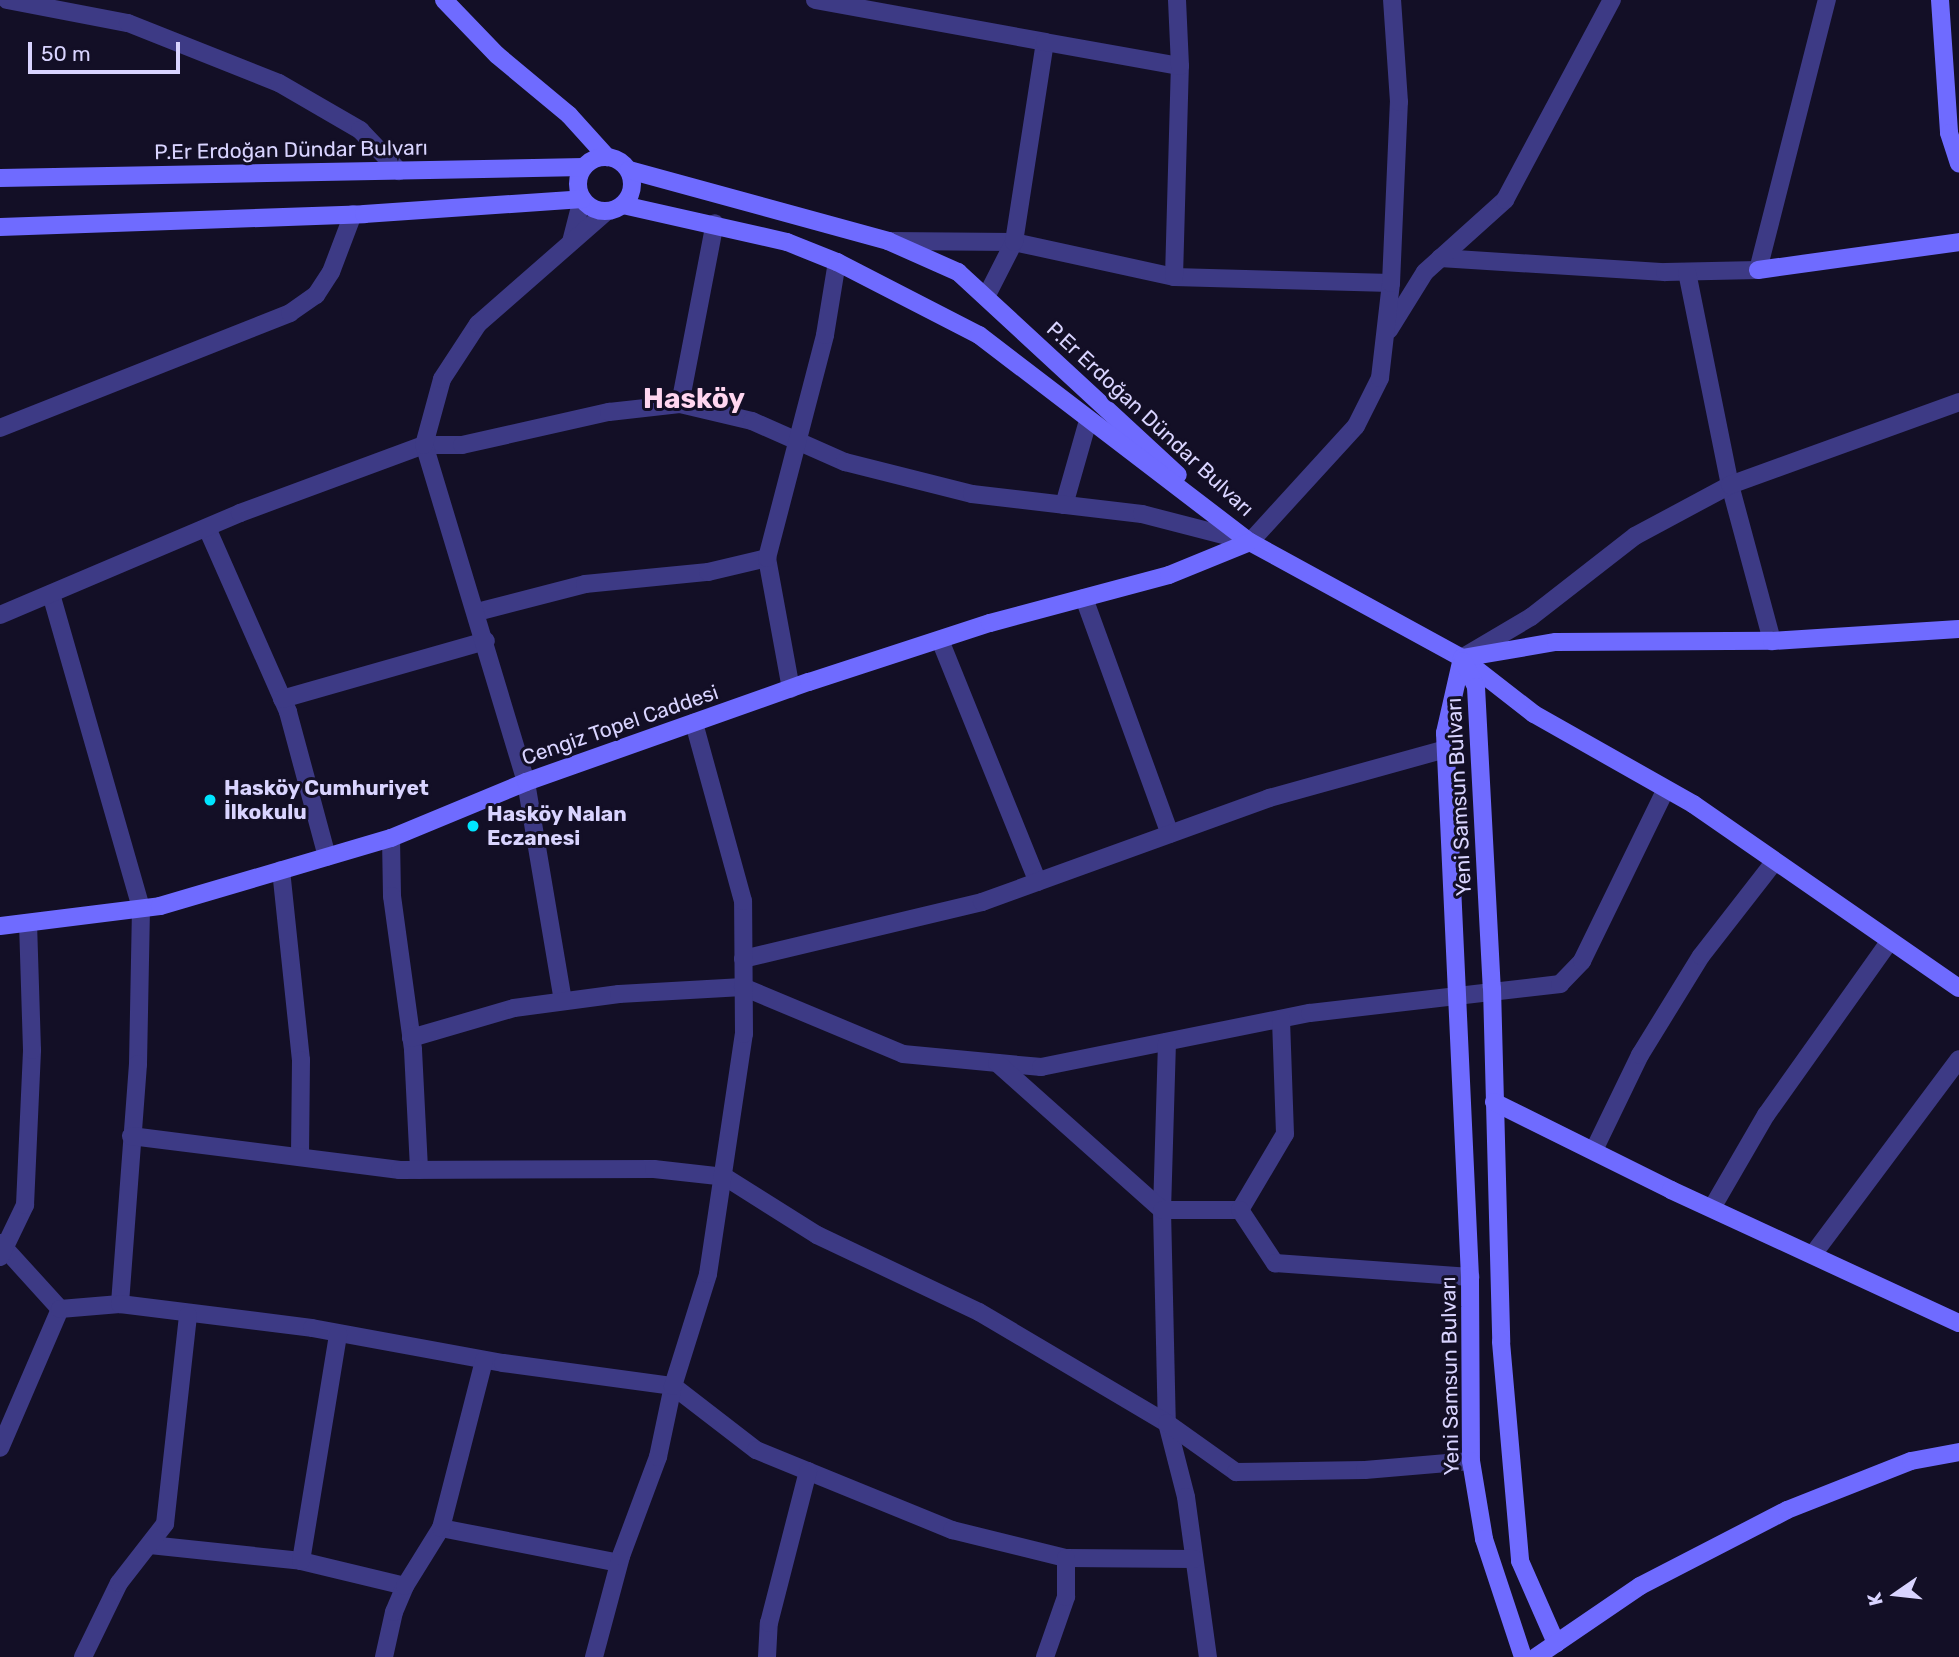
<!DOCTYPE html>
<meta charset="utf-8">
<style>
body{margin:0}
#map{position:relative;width:1959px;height:1657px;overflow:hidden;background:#130f26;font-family:Rubik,sans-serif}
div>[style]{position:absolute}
.street>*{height:18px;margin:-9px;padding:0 9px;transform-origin:9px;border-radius:9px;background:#3d3a85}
.secondary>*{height:18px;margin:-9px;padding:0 9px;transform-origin:9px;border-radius:9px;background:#6f6bff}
.secondary>.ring{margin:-9px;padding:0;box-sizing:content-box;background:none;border:18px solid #6f6bff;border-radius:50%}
.dots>*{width:19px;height:19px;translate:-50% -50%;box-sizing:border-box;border:4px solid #130f26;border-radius:50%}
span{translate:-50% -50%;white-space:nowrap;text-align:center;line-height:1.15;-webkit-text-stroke:6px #130f26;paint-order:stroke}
.street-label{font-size:21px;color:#d9d4ff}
.poi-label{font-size:21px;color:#d9d4ff;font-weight:700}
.left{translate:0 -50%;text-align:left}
.district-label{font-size:28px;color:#ffd6f0;font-weight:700}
.north{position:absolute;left:1861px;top:1559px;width:70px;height:70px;-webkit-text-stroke:5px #130f26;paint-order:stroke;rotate:256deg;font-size:19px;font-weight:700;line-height:28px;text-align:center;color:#d9d4ff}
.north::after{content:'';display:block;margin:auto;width:24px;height:32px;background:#d9d4ff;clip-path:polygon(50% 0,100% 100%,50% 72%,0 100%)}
.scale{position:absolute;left:28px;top:42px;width:152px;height:32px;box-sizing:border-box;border:4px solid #d9d4ff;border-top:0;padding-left:9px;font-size:21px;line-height:24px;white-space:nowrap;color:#d9d4ff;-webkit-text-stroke:5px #130f26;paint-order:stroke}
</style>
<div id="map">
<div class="street">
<i style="left:7px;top:0;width:123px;rotate:10.8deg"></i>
<i style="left:128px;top:23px;width:162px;rotate:21.7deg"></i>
<i style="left:279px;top:83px;width:94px;rotate:30.1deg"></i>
<i style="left:360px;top:130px;width:57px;rotate:46.4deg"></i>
<i style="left:815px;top:0;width:234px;rotate:10.3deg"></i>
<i style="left:888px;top:241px;width:126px;rotate:0.5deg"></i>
<i style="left:1014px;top:242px;width:164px;rotate:12.3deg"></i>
<i style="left:1174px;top:277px;width:217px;rotate:1.6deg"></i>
<i style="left:571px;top:242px;width:44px;rotate:-75.7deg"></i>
<i style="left:1440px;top:258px;width:225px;rotate:3.6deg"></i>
<i style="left:1665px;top:272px;width:93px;rotate:-1.2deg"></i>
<i style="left:1758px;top:270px;width:279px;rotate:-75.7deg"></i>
<i style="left:1687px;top:272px;width:217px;rotate:78.6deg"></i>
<i style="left:1730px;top:485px;width:162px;rotate:74.9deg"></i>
<i style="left:1174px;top:277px;width:211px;rotate:-88.4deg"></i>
<i style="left:986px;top:297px;width:62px;rotate:-63deg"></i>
<i style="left:1014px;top:242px;width:202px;rotate:-81.2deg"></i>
<i style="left:1045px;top:42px;width:137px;rotate:10.1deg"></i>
<i style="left:1180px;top:66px;width:66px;rotate:-92.6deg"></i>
<i style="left:1389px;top:330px;width:68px;rotate:-58.2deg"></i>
<i style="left:1425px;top:272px;width:108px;rotate:-42deg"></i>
<i style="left:1505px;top:200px;width:227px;rotate:-61.9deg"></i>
<i style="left:680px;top:404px;width:184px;rotate:-79.1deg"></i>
<i style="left:0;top:428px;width:312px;rotate:-21.6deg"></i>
<i style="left:290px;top:313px;width:32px;rotate:-35deg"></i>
<i style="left:316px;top:295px;width:27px;rotate:-57deg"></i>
<i style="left:331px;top:272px;width:62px;rotate:-69.2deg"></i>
<i style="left:1064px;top:505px;width:87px;rotate:-74.1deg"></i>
<i style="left:207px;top:528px;width:201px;rotate:66.2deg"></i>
<i style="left:288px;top:712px;width:150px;rotate:74.9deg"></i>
<i style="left:51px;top:594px;width:327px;rotate:74deg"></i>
<i style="left:141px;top:908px;width:156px;rotate:91.1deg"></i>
<i style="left:138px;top:1064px;width:241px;rotate:94.3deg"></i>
<i style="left:1084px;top:598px;width:251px;rotate:70deg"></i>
<i style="left:477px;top:612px;width:112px;rotate:-14.5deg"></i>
<i style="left:585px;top:584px;width:124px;rotate:-5.6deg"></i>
<i style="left:708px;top:572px;width:61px;rotate:-13.3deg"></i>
<i style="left:0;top:615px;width:261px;rotate:-23deg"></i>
<i style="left:240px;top:513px;width:196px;rotate:-20.3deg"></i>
<i style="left:424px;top:445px;width:38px"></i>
<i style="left:462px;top:445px;width:151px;rotate:-12.7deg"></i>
<i style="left:609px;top:412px;width:71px;rotate:-6.4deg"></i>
<i style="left:680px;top:404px;width:74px;rotate:13.3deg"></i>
<i style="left:752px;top:421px;width:102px;rotate:23.8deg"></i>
<i style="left:845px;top:462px;width:131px;rotate:14.1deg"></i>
<i style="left:972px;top:494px;width:171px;rotate:6.7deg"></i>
<i style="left:1142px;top:514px;width:112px;rotate:14.5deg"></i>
<i style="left:1250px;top:542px;width:157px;rotate:-47.6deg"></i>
<i style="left:1356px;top:426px;width:54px;rotate:-63.4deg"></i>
<i style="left:1380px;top:378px;width:96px;rotate:-83.4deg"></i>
<i style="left:1391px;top:283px;width:181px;rotate:-87.5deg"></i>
<i style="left:1399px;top:102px;width:102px;rotate:-93.9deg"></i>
<i style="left:940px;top:640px;width:261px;rotate:68deg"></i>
<i style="left:1465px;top:656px;width:77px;rotate:-30.6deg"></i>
<i style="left:1531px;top:617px;width:132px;rotate:-37.9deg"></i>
<i style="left:1635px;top:536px;width:108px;rotate:-28.2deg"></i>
<i style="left:1730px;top:485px;width:244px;rotate:-19.9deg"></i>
<i style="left:791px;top:689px;width:133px;rotate:-100.4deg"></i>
<i style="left:767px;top:558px;width:230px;rotate:-75.4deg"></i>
<i style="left:825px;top:335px;width:74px;rotate:-80.7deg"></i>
<i style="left:282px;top:699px;width:212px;rotate:-15.9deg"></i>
<i style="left:391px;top:838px;width:58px;rotate:89deg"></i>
<i style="left:392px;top:896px;width:155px;rotate:82.2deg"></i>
<i style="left:413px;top:1050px;width:120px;rotate:87.1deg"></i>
<i style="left:281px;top:870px;width:191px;rotate:84deg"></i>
<i style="left:301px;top:1060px;width:96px;rotate:90.6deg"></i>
<i style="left:743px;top:959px;width:246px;rotate:-13.4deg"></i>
<i style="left:982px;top:902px;width:305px;rotate:-19.9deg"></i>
<i style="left:1269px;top:798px;width:184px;rotate:-15.5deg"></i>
<i style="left:563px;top:1001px;width:222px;rotate:-99.6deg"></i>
<i style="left:526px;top:782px;width:352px;rotate:-106.8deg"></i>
<i style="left:424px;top:445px;width:68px;rotate:-74.7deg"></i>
<i style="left:442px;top:379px;width:66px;rotate:-56.8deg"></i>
<i style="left:478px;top:324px;width:170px;rotate:-41.2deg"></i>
<i style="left:411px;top:1038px;width:107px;rotate:-16.2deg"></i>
<i style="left:514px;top:1008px;width:106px;rotate:-7.6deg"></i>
<i style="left:619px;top:994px;width:124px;rotate:-3.2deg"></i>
<i style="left:743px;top:987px;width:173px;rotate:22.7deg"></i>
<i style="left:903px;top:1054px;width:139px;rotate:5.4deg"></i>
<i style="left:1041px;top:1067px;width:274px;rotate:-11.4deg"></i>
<i style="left:1310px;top:1013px;width:252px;rotate:-6.6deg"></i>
<i style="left:1560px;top:984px;width:32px;rotate:-46deg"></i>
<i style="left:1582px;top:961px;width:191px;rotate:-64deg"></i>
<i style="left:1167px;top:1042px;width:168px;rotate:91.7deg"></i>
<i style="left:1162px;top:1210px;width:213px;rotate:88.7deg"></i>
<i style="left:1167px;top:1423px;width:76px;rotate:75.6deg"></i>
<i style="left:1186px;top:1497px;width:162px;rotate:82.2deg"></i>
<i style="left:997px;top:1063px;width:221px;rotate:41.7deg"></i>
<i style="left:1162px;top:1210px;width:78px"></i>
<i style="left:1240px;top:1210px;width:88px;rotate:-59.4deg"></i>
<i style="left:1285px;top:1134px;width:115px;rotate:-92deg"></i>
<i style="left:131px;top:1136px;width:271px;rotate:7.2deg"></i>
<i style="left:400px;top:1170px;width:254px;rotate:-0.2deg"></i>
<i style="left:654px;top:1169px;width:71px;rotate:6.4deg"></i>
<i style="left:725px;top:1177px;width:109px;rotate:32.2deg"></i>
<i style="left:817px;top:1235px;width:179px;rotate:25.4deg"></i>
<i style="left:979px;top:1312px;width:218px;rotate:30.6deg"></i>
<i style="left:1167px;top:1423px;width:85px;rotate:35.4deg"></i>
<i style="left:1236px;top:1472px;width:129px;rotate:-0.9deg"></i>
<i style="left:1365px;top:1470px;width:106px;rotate:-4.9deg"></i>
<i style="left:1594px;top:1150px;width:106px;rotate:-64.2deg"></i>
<i style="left:1640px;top:1055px;width:116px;rotate:-58.4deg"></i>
<i style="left:1701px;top:956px;width:120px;rotate:-52.1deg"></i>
<i style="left:1712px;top:1208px;width:108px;rotate:-59.9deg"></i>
<i style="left:1766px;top:1115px;width:212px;rotate:-54.6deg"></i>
<i style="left:1240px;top:1210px;width:64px;rotate:56.6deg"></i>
<i style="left:1275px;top:1263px;width:196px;rotate:4.1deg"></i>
<i style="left:0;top:1243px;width:89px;rotate:47.7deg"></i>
<i style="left:60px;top:1309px;width:151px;rotate:113.3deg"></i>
<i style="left:1814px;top:1253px;width:242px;rotate:-53.2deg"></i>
<i style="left:0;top:1257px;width:58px;rotate:-64.3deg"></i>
<i style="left:25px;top:1205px;width:155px;rotate:-87.4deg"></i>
<i style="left:32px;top:1050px;width:127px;rotate:-91.8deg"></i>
<i style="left:60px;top:1309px;width:60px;rotate:-4.8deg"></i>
<i style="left:120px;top:1304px;width:193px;rotate:7.1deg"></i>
<i style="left:312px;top:1328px;width:194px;rotate:10.4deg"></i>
<i style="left:503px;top:1363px;width:172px;rotate:7.7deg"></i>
<i style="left:673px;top:1386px;width:105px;rotate:37.6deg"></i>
<i style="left:756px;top:1450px;width:212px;rotate:22.2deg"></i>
<i style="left:952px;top:1530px;width:117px;rotate:13.8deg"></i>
<i style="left:1066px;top:1558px;width:128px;rotate:0.4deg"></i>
<i style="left:441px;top:1528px;width:181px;rotate:11.1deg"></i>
<i style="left:150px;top:1545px;width:152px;rotate:6deg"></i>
<i style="left:301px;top:1561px;width:107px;rotate:13.5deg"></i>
<i style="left:301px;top:1561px;width:230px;rotate:-80.7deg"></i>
<i style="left:83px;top:1657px;width:82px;rotate:-64.1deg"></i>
<i style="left:119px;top:1583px;width:75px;rotate:-52.1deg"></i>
<i style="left:165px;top:1524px;width:210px;rotate:-83.7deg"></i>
<i style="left:384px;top:1657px;width:46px;rotate:-77.5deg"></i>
<i style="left:394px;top:1612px;width:28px;rotate:-67deg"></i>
<i style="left:405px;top:1586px;width:68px;rotate:-58.2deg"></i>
<i style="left:441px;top:1528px;width:173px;rotate:-75.6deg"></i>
<i style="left:594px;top:1657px;width:105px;rotate:-75deg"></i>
<i style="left:621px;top:1556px;width:106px;rotate:-69.5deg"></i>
<i style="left:658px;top:1457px;width:73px;rotate:-78.1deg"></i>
<i style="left:673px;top:1386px;width:117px;rotate:-72.6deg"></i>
<i style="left:708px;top:1274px;width:243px;rotate:-81.5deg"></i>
<i style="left:744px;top:1034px;width:133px;rotate:-90.4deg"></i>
<i style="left:743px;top:901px;width:185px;rotate:-105.4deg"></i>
<i style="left:767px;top:1657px;width:34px;rotate:-87deg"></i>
<i style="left:769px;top:1623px;width:157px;rotate:-75.6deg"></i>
<i style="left:1045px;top:1657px;width:64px;rotate:-70.7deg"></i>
<i style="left:1066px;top:1597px;width:39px;rotate:-90deg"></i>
</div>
<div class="secondary">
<i style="left:444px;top:0;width:76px;rotate:46.1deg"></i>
<i style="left:497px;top:55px;width:94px;rotate:39.8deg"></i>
<i style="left:569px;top:115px;width:57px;rotate:47.9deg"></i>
<i style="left:1940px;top:0;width:133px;rotate:86.1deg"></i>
<i style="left:1949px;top:133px;width:32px;rotate:72deg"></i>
<i class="ring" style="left:578px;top:157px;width:36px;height:36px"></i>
<i style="left:629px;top:170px;width:269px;rotate:15.3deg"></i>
<i style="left:888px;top:241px;width:77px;rotate:23.9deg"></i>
<i style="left:958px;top:272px;width:299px;rotate:42.7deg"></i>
<i style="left:0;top:178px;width:584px;rotate:-1.08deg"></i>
<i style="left:623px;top:205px;width:168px;rotate:12.7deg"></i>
<i style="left:787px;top:242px;width:54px;rotate:21.8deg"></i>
<i style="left:837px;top:262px;width:160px;rotate:27.2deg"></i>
<i style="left:979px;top:335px;width:341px;rotate:37.4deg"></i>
<i style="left:1250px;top:542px;width:242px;rotate:28.7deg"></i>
<i style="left:1462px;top:658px;width:91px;rotate:37.9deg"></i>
<i style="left:1534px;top:714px;width:183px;rotate:29.5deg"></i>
<i style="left:1693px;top:804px;width:323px;rotate:34.7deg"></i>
<i style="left:0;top:227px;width:364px;rotate:-2deg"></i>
<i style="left:364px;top:214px;width:219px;rotate:-3.9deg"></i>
<i style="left:1758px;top:270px;width:203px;rotate:-7.9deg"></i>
<i style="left:1462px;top:658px;width:77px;rotate:102.8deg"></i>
<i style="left:1445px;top:733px;width:545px;rotate:87.37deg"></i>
<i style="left:1470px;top:1277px;width:184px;rotate:89.7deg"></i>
<i style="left:1471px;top:1461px;width:79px;rotate:80.5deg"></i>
<i style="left:1484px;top:1539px;width:124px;rotate:71.7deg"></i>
<i style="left:1462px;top:658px;width:95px;rotate:-9.7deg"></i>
<i style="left:1556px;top:642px;width:216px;rotate:-0.3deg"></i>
<i style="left:1772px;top:641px;width:187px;rotate:-3.7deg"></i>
<i style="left:1463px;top:661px;width:29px;rotate:63deg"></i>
<i style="left:1476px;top:687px;width:301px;rotate:87deg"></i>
<i style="left:1492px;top:988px;width:354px;rotate:88.5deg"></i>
<i style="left:1501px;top:1342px;width:220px;rotate:85deg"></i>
<i style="left:1520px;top:1561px;width:90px;rotate:66.3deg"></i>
<i style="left:0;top:926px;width:161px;rotate:-7.1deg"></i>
<i style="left:160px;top:906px;width:241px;rotate:-16.4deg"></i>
<i style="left:391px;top:838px;width:146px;rotate:-22.5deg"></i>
<i style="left:526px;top:782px;width:300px;rotate:-19.5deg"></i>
<i style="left:809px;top:682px;width:190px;rotate:-18.1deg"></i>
<i style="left:990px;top:623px;width:185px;rotate:-15deg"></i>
<i style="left:1169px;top:575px;width:87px;rotate:-22.2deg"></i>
<i style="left:1494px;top:1102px;width:198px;rotate:26.4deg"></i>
<i style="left:1671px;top:1190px;width:317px;rotate:24.8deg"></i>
<i style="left:1536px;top:1657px;width:126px;rotate:-34.3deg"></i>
<i style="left:1640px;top:1586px;width:165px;rotate:-27.3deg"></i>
<i style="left:1787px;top:1510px;width:133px;rotate:-21.6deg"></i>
<i style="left:1911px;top:1461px;width:49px;rotate:-10.6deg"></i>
</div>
<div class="dots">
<i style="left:210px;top:800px;background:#00e5ff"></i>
<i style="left:473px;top:826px;background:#00e5ff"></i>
</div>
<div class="street-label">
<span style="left:291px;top:150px;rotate:-1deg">P.Er Erdoğan Dündar Bulvarı</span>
<span style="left:1150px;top:419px;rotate:43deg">P.Er Erdoğan Dündar Bulvarı</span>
<span style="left:620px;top:725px;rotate:-19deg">Cengiz Topel Caddesi</span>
<span style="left:1459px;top:797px;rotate:-93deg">Yeni Samsun Bulvarı</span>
<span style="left:1450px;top:1376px;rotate:-91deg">Yeni Samsun Bulvarı</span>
</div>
<div class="poi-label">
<span class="left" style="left:224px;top:800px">Hasköy Cumhuriyet<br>İlkokulu</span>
<span class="left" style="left:487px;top:826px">Hasköy Nalan<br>Eczanesi</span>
</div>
<div class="district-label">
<span style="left:694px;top:399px">Hasköy</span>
</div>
<div class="north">K</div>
<div class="scale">50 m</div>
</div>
